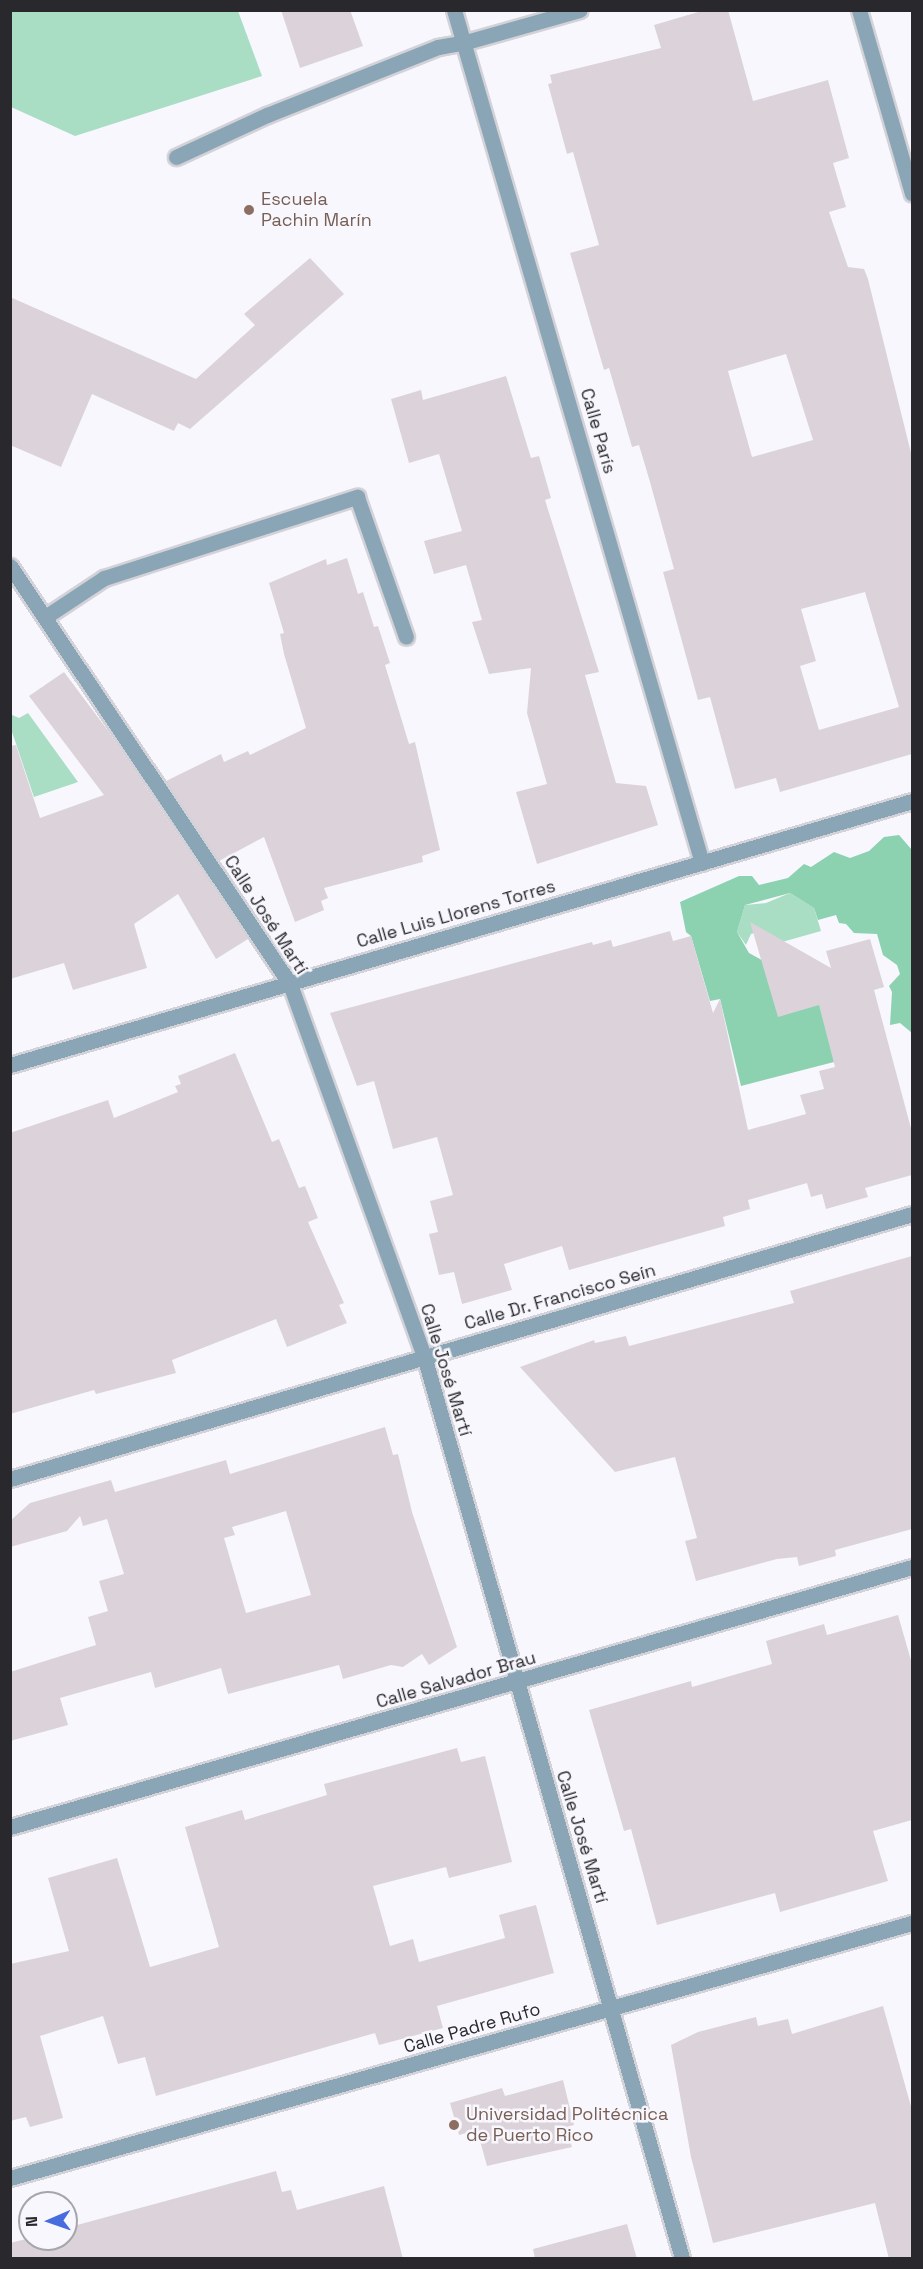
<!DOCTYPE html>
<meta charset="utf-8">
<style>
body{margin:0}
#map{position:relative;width:923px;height:2269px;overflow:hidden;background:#f7f7fd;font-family:"Space Grotesk",sans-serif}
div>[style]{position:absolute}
.green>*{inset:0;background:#a9dec4}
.forest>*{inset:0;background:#8cd2b1}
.building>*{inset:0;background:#dcd3da}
.roads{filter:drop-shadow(2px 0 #d2d2d8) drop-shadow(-2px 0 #d2d2d8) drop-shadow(0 2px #d2d2d8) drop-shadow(0 -2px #d2d2d8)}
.lane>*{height:15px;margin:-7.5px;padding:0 7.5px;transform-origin:7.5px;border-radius:7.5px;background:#8aa5b5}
.street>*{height:15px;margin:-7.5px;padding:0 7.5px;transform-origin:7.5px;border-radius:7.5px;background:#8aa5b5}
.dots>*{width:16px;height:16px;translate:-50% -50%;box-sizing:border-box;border:3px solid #f7f7fd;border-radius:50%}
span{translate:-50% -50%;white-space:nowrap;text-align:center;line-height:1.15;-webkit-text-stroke:5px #f7f7fd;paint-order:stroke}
.education-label{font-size:18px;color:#785e54}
.left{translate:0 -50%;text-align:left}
.street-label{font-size:18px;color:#29292d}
.frame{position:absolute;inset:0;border:12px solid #29292d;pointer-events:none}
.north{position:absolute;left:18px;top:2191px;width:60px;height:60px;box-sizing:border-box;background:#f7f7fd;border:2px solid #a5a5aa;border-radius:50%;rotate:268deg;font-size:16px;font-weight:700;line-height:24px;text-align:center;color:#29292d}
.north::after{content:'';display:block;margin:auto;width:21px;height:27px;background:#466cde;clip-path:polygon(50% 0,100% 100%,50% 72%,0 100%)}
</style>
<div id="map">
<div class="green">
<i style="clip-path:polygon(11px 10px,238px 11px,262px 76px,75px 136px,11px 107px)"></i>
<i style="clip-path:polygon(28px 713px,78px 782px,34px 797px,11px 729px,10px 714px,19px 718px)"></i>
<i style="clip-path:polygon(790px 893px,814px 908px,821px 931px,775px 944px,764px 930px,751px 934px,746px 945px,737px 932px,745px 905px,766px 903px)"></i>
</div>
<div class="forest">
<i style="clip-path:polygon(899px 835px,912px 850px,912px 1033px,900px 1023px,890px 1025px,892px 992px,889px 986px,900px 974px,897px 965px,883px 955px,877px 934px,854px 933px,846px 924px,839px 923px,836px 915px,818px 920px,814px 908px,790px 893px,745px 905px,737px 932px,749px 953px,835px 1000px,834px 1062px,741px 1086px,720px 999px,710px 1001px,691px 936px,686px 932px,680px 902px,739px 876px,752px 876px,759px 885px,788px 878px,804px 864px,811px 867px,834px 852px,850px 858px,869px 851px,884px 837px)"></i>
</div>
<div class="building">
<i style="clip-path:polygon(281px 10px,350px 10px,363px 46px,300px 68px)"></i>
<i style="clip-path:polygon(evenodd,705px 10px,728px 10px,753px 101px,828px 80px,849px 158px,833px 163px,846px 207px,829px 212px,848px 267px,864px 269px,868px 279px,912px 457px,912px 754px,780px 792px,776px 778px,735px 789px,710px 697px,698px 700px,663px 572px,674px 569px,650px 482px,639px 445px,632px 447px,609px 368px,604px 370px,570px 253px,599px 245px,573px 152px,567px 154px,548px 84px,552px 83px,550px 75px,661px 48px,654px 25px,705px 10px,786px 354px,813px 440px,752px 457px,728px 371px,786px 354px,705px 10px,865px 592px,899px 707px,819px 730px,800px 666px,816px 661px,801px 609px,865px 592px)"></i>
<i style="clip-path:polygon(310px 258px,344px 294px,190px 429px,178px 423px,174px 431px,92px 394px,61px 467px,10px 445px,10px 297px,196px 379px,255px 325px,244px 314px)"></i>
<i style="clip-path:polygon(506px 376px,531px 458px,539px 456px,551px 498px,545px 500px,599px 672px,585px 675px,616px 783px,646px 786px,658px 825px,537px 864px,516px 792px,547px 784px,527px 713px,531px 668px,489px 674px,472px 622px,482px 620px,466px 565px,434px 574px,424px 541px,462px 531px,439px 454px,409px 463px,391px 399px,421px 390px,423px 400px)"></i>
<i style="clip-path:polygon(347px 558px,358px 594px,363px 592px,374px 627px,378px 626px,390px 663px,385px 665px,409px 744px,415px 742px,440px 850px,422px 856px,423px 862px,324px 888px,328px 898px,321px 901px,324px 910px,295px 922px,264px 837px,219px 861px,166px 781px,221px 754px,224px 762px,248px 751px,250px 755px,306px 728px,284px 654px,280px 634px,284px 633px,269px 583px,326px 559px,327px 565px)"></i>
<i style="clip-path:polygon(64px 672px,109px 732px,248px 939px,216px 959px,178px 894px,134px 924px,147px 968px,73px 990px,64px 963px,10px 979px,10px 746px,16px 745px,40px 818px,104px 795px,29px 696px)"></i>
<i style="clip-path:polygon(750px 922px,831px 968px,826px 951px,870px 939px,884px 987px,874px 990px,912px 1132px,912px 1175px,865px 1188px,868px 1197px,826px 1209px,822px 1194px,811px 1197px,807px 1183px,748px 1200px,750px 1209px,723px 1217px,725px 1226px,569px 1270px,562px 1246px,504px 1264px,512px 1290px,462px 1304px,454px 1272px,439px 1275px,429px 1234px,438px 1232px,430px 1201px,453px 1195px,437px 1137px,393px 1149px,374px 1081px,357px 1086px,330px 1013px,592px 942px,593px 945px,611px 940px,613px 947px,670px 931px,673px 941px,691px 936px,713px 1013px,720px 999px,748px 1130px,806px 1114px,800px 1095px,824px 1089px,819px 1071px,835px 1067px,819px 1005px,778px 1017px)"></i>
<i style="clip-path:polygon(235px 1053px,272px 1142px,279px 1139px,299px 1188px,305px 1186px,318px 1218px,308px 1222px,344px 1303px,339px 1305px,347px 1323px,287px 1347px,276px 1319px,172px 1360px,176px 1373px,96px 1394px,94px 1390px,10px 1414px,10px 1133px,108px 1100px,114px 1118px,178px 1092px,175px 1086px,181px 1084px,178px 1076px)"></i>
<i style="clip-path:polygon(912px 1256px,912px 1529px,835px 1550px,836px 1556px,799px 1566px,797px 1557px,777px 1559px,696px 1581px,685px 1541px,697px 1538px,675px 1457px,615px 1472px,520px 1367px,594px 1340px,595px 1343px,626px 1336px,629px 1346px,794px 1303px,790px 1291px)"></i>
<i style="clip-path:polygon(evenodd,385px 1427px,393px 1455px,398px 1454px,412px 1512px,457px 1647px,429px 1665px,422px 1654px,403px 1667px,391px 1665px,343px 1679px,339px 1665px,228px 1694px,221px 1668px,155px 1688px,151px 1672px,60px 1698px,68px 1725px,10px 1741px,10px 1672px,96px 1645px,88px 1617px,108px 1611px,99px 1581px,124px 1574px,107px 1519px,83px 1526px,80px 1516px,67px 1531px,10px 1547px,10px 1521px,30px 1503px,111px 1480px,115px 1492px,226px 1460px,230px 1474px,385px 1427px,286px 1511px,311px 1595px,246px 1613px,224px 1538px,235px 1535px,232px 1527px,286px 1511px)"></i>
<i style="clip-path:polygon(898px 1615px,912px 1664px,912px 1820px,873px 1831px,888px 1881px,780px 1912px,775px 1893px,657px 1925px,631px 1829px,624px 1831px,589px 1710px,691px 1681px,692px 1687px,772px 1664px,766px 1641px,824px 1624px,827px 1635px)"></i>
<i style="clip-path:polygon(457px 1748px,461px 1762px,485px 1756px,512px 1862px,449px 1878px,446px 1867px,373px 1886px,390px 1946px,413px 1939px,419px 1962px,505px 1938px,499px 1915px,536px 1905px,554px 1973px,437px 2006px,443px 2028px,379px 2045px,375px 2033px,156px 2096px,145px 2057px,118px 2064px,103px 2016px,40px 2036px,63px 2118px,30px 2127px,26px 2117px,10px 2121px,10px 1964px,69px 1951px,48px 1878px,117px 1858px,150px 1967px,219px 1947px,185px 1827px,242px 1810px,245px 1820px,327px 1795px,324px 1784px)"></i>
<i style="clip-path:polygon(883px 2006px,912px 2110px,912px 2259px,889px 2259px,875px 2203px,713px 2243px,691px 2157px,671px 2045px,698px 2032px,756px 2017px,758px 2026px,788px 2019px,792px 2034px)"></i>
<i style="clip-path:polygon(563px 2080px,574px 2125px,566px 2127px,572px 2147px,487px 2166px,477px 2130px,459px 2135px,450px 2103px,502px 2088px,505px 2096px)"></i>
<i style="clip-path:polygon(276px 2171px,282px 2192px,291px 2190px,297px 2210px,384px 2186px,403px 2259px,10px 2259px,10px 2243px,30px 2238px,66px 2239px,66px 2228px)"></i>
<i style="clip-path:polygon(627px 2224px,637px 2259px,535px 2259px,533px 2249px)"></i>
</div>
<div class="roads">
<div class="lane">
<i style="left:176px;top:157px;width:100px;rotate:-24.8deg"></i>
<i style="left:267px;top:115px;width:184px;rotate:-21.7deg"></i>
<i style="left:438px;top:47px;width:28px;rotate:-10deg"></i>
<i style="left:45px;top:617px;width:71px;rotate:-33.5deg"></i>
<i style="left:104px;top:578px;width:266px;rotate:-17.8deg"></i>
<i style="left:357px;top:497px;width:148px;rotate:70.7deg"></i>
</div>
<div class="street">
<i style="left:454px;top:10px;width:888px;rotate:73.79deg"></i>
<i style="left:859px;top:10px;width:191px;rotate:73.9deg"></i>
<i style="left:466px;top:42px;width:118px;rotate:-15.7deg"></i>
<i style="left:10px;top:566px;width:503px;rotate:56.18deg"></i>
<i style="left:290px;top:984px;width:395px;rotate:70.2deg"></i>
<i style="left:424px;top:1356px;width:938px;rotate:74.04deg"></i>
<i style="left:10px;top:1065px;width:940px;rotate:-16.31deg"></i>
<i style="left:10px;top:1479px;width:940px;rotate:-16.37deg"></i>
<i style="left:10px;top:1827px;width:939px;rotate:-16.08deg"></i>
<i style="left:10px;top:2178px;width:937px;rotate:-15.79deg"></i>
</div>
</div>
<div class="dots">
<i style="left:249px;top:210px;background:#8d6e63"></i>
<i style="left:454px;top:2125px;background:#8d6e63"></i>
</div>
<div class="education-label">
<span class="left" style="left:261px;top:210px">Escuela<br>Pachin Marín</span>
<span class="left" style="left:466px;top:2125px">Universidad Politécnica<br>de Puerto Rico</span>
</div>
<div class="street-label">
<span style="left:598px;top:431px;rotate:74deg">Calle París</span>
<span style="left:456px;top:914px;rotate:-16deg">Calle Luis Llorens Torres</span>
<span style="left:266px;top:915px;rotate:57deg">Calle José Martí</span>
<span style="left:560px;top:1297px;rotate:-16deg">Calle Dr. Francisco Seín</span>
<span style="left:446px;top:1370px;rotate:73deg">Calle José Martí</span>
<span style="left:456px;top:1680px;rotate:-16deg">Calle Salvador Brau</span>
<span style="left:582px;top:1837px;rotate:73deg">Calle José Martí</span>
<span style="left:472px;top:2028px;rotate:-16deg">Calle Padre Rufo</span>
</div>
<div class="frame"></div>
<div class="north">N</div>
</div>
